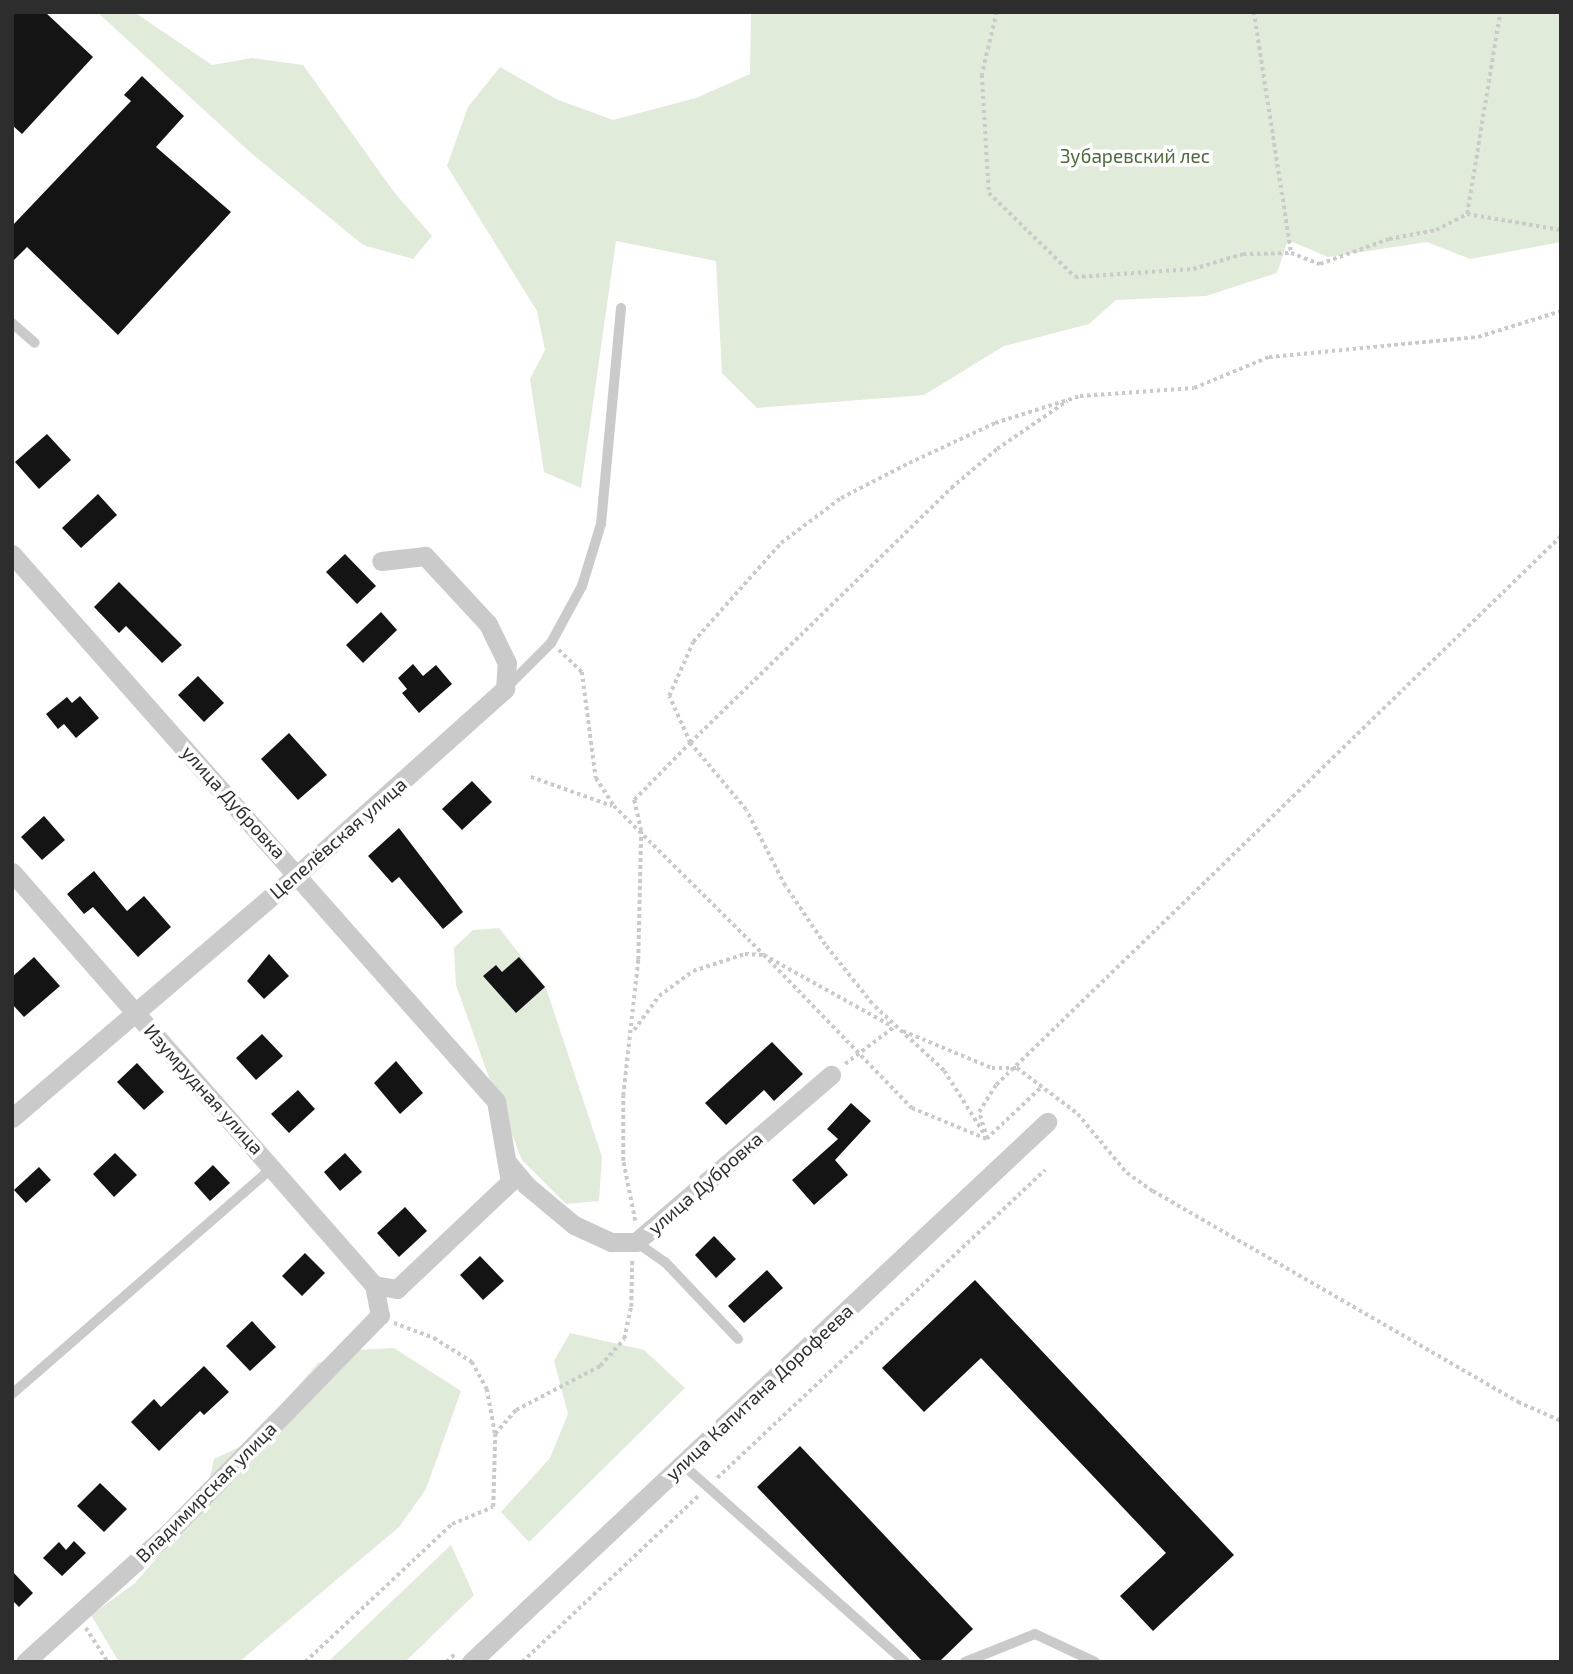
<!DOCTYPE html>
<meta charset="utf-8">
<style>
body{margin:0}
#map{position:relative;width:1573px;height:1674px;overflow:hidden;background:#fff;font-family:"Exo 2",sans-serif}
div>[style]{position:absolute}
.green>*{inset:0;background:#e0ecd9}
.building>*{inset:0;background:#141414}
.path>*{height:3.5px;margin-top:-1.75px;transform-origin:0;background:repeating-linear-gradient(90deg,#cacaca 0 3.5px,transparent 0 7px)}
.service>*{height:10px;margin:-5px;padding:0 5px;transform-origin:5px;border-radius:5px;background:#cacaca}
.minor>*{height:19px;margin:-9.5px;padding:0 9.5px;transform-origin:9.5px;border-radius:9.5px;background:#cacaca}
span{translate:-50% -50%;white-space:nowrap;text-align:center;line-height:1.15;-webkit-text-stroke:7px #fff;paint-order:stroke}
.park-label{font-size:19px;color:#486b38}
.street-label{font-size:19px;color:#2d2d2d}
.frame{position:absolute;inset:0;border:14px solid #2d2d2d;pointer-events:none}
</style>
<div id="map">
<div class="green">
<i style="clip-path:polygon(97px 12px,134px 12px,212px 65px,252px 58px,303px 65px,394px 192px,432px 236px,413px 259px,363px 245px,251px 153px)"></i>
<i style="clip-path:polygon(751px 12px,1561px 12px,1561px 242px,1470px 259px,1427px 242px,1328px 257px,1288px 240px,1277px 273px,1206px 296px,1116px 300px,1089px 324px,1004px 346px,924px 395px,757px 408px,722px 373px,716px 261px,616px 241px,581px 488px,544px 472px,530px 379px,545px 350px,537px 311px,447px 166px,468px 107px,500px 67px,556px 99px,613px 120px,696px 98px,750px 74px)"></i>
<i style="clip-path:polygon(499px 928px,546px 988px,602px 1157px,599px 1201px,566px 1204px,522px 1160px,487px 1072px,456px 985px,454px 948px,473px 930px)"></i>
<i style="clip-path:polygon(570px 1333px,644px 1350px,685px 1388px,529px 1542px,501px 1512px,550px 1458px,568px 1414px,554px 1361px)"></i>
<i style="clip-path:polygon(394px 1348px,461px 1391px,426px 1489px,399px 1527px,239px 1662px,119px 1662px,91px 1615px,134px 1584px,204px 1504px,214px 1459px,250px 1442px,318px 1363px,357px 1350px)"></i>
<i style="clip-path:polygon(451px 1545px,474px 1595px,405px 1662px,328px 1662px)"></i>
</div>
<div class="building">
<i style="clip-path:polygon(12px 12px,45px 12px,93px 57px,22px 134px,12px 125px)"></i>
<i style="clip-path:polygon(142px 76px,184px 116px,156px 147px,231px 212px,118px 335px,27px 247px,12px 262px,12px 226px,131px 101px,124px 95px)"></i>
<i style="clip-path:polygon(47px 434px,71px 460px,39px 489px,15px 462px)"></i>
<i style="clip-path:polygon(98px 494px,117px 515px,81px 548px,62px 528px)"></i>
<i style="clip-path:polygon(345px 554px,376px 586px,357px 604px,326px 572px)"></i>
<i style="clip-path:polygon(119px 582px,182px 645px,162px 663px,126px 626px,119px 633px,94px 607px)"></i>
<i style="clip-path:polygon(381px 612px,397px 630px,363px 663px,346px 645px)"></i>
<i style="clip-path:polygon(413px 664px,423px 676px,436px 665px,452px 684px,419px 713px,402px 693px,407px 689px,398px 678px)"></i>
<i style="clip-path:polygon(198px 676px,224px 703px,204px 722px,178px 695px)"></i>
<i style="clip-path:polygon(80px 696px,99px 718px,76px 738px,64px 724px,58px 729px,46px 714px,67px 697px,72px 703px)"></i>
<i style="clip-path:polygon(289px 733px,327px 775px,298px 800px,261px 759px)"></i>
<i style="clip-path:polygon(472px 781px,492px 802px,462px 830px,442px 809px)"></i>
<i style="clip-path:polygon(44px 816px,65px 840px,42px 860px,21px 837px)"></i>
<i style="clip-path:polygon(399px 828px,463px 912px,443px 929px,399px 877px,392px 883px,368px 856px)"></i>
<i style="clip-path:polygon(94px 871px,127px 911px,144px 896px,171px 927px,138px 957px,93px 907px,84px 914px,67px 894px)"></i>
<i style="clip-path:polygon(269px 954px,289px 976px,264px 999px,247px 981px)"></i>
<i style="clip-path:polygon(34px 957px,60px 986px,24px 1017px,12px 1004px,12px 977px)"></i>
<i style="clip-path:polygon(519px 957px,545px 987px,516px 1013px,483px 976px,496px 965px,502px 972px)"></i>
<i style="clip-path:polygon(262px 1034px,283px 1056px,256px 1080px,236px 1058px)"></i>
<i style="clip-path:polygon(772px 1042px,803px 1074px,774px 1101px,764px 1090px,726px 1125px,705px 1103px)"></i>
<i style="clip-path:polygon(396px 1061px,423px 1093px,400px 1114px,374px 1083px)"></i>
<i style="clip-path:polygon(137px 1063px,164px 1092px,144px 1110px,117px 1082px)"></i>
<i style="clip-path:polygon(298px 1090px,315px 1109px,289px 1133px,271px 1114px)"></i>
<i style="clip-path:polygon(851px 1103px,871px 1121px,835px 1160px,848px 1175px,814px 1205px,792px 1180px,838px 1139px,827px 1129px)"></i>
<i style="clip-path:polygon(115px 1153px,137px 1175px,114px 1197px,93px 1174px)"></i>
<i style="clip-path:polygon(345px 1153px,362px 1172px,340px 1191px,324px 1172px)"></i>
<i style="clip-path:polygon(213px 1165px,230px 1183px,210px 1201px,194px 1183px)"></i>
<i style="clip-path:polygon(39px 1167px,51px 1180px,26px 1203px,14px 1190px)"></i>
<i style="clip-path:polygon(405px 1207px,427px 1231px,399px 1257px,377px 1233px)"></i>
<i style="clip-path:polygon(714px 1236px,736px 1259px,716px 1278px,695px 1255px)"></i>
<i style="clip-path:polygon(305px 1253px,325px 1273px,302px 1296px,282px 1276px)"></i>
<i style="clip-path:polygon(480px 1256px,504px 1281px,483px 1300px,460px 1275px)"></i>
<i style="clip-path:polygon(767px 1270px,783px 1288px,744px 1323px,728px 1306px)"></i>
<i style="clip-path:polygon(975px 1280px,1234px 1555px,1153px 1631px,1120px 1596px,1166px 1553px,981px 1358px,924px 1412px,882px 1368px)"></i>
<i style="clip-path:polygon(252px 1321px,276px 1347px,250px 1371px,226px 1346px)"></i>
<i style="clip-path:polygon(204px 1366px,229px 1392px,204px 1415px,200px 1411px,159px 1451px,131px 1422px,154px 1399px,161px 1407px)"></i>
<i style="clip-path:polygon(800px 1446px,973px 1629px,939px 1662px,923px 1662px,757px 1487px)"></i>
<i style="clip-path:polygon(100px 1483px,127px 1509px,104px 1532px,77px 1506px)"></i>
<i style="clip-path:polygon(74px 1541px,86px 1553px,62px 1576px,43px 1558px,59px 1542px,66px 1550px)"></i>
<i style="clip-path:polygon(12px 1571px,33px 1593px,19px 1607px,12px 1600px)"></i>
</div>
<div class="path">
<i style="left:997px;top:12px;width:65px;rotate:103.4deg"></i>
<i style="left:982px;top:75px;width:118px;rotate:86.6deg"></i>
<i style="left:989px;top:193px;width:120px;rotate:44.3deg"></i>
<i style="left:1075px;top:277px;width:118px;rotate:-3.9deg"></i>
<i style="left:1193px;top:269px;width:52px;rotate:-16.7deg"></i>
<i style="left:1243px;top:254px;width:48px;rotate:-1.2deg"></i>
<i style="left:1291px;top:253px;width:31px;rotate:21deg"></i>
<i style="left:1320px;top:264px;width:73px;rotate:-19.9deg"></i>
<i style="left:1389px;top:239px;width:48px;rotate:-10.8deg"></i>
<i style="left:1436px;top:230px;width:35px;rotate:-27deg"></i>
<i style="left:1467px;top:214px;width:95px;rotate:9.7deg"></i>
<i style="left:1254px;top:12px;width:243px;rotate:81.2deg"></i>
<i style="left:1467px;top:214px;width:205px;rotate:-80.7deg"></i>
<i style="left:559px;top:650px;width:32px;rotate:44deg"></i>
<i style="left:582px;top:672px;width:107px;rotate:82.5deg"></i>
<i style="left:596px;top:778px;width:33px;rotate:57deg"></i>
<i style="left:614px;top:806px;width:211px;rotate:44.8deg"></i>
<i style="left:764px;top:955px;width:144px;rotate:29.1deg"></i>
<i style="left:531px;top:777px;width:86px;rotate:19.7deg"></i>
<i style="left:634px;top:1030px;width:42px;rotate:-53.7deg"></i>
<i style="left:659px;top:996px;width:42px;rotate:-36.3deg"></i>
<i style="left:693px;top:971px;width:55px;rotate:-18.1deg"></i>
<i style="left:745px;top:954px;width:19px;rotate:3deg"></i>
<i style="left:764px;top:955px;width:213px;rotate:46deg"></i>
<i style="left:912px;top:1108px;width:81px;rotate:22.5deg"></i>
<i style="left:987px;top:1139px;width:80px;rotate:-122.3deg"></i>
<i style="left:944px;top:1071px;width:98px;rotate:-137.1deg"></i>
<i style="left:872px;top:1004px;width:75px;rotate:-128.5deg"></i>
<i style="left:825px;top:945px;width:71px;rotate:-124.1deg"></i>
<i style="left:785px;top:886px;width:85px;rotate:-117.2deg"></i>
<i style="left:746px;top:810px;width:87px;rotate:-129.9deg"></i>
<i style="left:690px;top:743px;width:365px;rotate:-44.3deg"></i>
<i style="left:951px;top:488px;width:60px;rotate:-40.3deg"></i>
<i style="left:997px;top:449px;width:85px;rotate:-34.4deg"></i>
<i style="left:903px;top:1031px;width:96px;rotate:22.6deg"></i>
<i style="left:992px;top:1068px;width:25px"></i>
<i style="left:1017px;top:1068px;width:76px;rotate:37deg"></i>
<i style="left:1078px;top:1114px;width:77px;rotate:50.3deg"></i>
<i style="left:1127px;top:1173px;width:32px;rotate:35deg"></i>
<i style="left:1153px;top:1191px;width:422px;rotate:30deg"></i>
<i style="left:1518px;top:1402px;width:47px;rotate:23.8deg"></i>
<i style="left:845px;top:1064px;width:61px;rotate:-37.1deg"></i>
<i style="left:1040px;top:1089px;width:73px;rotate:136.7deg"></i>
<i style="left:987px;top:1139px;width:28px;rotate:-107deg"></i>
<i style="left:979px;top:1112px;width:32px;rotate:-58deg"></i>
<i style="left:996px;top:1085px;width:788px;rotate:-44.18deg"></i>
<i style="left:635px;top:1221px;width:61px;rotate:-101.3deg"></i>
<i style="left:623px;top:1161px;width:65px;rotate:-90deg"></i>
<i style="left:623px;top:1096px;width:137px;rotate:-83.7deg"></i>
<i style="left:638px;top:960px;width:129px;rotate:-88.7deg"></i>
<i style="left:641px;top:831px;width:32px;rotate:-103deg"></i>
<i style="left:634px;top:800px;width:80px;rotate:-45.5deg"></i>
<i style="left:690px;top:743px;width:51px;rotate:-114.1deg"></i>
<i style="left:669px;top:696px;width:59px;rotate:-66deg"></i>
<i style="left:693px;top:642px;width:132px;rotate:-48.4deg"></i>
<i style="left:781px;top:543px;width:75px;rotate:-36.9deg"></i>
<i style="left:841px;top:498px;width:76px;rotate:-27.2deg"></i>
<i style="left:909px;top:463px;width:95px;rotate:-24.9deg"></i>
<i style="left:995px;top:423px;width:89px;rotate:-17.6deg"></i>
<i style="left:1080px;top:396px;width:114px;rotate:-4deg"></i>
<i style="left:1194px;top:388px;width:81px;rotate:-22.5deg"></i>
<i style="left:1269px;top:357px;width:210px;rotate:-5.5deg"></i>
<i style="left:1478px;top:337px;width:87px;rotate:-17.4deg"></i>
<i style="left:394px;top:1323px;width:43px;rotate:20.6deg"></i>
<i style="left:434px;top:1338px;width:45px;rotate:32.3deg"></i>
<i style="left:472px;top:1362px;width:31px;rotate:61deg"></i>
<i style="left:487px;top:1389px;width:45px;rotate:79.7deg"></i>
<i style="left:717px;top:1478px;width:450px;rotate:-43.2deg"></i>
<i style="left:86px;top:1628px;width:40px;rotate:57.1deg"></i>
<i style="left:305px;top:1662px;width:202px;rotate:-43.2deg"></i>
<i style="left:452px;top:1524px;width:44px;rotate:-22.5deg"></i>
<i style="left:493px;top:1507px;width:73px;rotate:-88.4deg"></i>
<i style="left:495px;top:1434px;width:32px;rotate:-49deg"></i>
<i style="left:516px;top:1410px;width:95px;rotate:-27.6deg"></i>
<i style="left:600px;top:1366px;width:36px;rotate:-48deg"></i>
<i style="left:624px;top:1339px;width:33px;rotate:-78deg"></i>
<i style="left:631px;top:1307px;width:47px;rotate:-88.8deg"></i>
<i style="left:446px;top:1662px;width:12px;rotate:-42deg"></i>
<i style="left:522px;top:1662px;width:243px;rotate:-43.3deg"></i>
</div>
<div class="service">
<i style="left:12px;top:323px;width:30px;rotate:41deg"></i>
<i style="left:508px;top:686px;width:61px;rotate:-45deg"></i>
<i style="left:551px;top:643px;width:65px;rotate:-61.5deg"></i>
<i style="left:582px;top:586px;width:65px;rotate:-73deg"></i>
<i style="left:601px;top:524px;width:217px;rotate:-84.7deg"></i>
<i style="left:636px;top:1242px;width:35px;rotate:35deg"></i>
<i style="left:665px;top:1262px;width:106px;rotate:46.5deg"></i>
<i style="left:12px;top:1394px;width:346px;rotate:-41deg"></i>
<i style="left:682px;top:1464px;width:298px;rotate:41.6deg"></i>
<i style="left:965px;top:1662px;width:75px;rotate:-21.8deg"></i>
<i style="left:1035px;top:1634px;width:66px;rotate:25deg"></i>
</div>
<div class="minor">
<i style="left:12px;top:554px;width:730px;rotate:48.5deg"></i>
<i style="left:496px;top:1101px;width:82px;rotate:80.2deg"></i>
<i style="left:510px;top:1182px;width:156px;rotate:136.6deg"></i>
<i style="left:397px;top:1289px;width:23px;rotate:-170deg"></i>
<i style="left:12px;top:872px;width:549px;rotate:48.77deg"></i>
<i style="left:374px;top:1285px;width:31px;rotate:79deg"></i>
<i style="left:380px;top:1315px;width:303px;rotate:134.2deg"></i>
<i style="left:169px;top:1532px;width:194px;rotate:137.9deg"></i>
<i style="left:12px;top:1118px;width:376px;rotate:-40.5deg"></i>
<i style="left:298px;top:874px;width:278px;rotate:-41.8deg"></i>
<i style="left:505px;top:689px;width:26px;rotate:-86deg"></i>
<i style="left:507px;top:663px;width:43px;rotate:-116deg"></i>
<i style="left:488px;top:624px;width:93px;rotate:-132.8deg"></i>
<i style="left:425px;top:556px;width:44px;rotate:173.5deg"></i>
<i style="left:507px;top:1162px;width:30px;rotate:50deg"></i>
<i style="left:526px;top:1185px;width:62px;rotate:39.8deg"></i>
<i style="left:574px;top:1225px;width:41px;rotate:24.7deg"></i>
<i style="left:611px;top:1242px;width:25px"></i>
<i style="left:636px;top:1242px;width:257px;rotate:-40.6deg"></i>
<i style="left:471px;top:1662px;width:790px;rotate:-43.15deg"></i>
</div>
<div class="park-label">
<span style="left:1135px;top:156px">Зубаревский лес</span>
</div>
<div class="street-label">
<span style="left:234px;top:802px;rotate:48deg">улица Дубровка</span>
<span style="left:338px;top:838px;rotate:-41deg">Цепелёвская улица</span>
<span style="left:204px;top:1089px;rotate:48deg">Изумрудная улица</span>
<span style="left:705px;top:1183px;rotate:-41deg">улица Дубровка</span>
<span style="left:759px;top:1392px;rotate:-43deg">улица Капитана Дорофеева</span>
<span style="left:206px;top:1492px;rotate:-45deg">Владимирская улица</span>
</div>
<div class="frame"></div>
</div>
